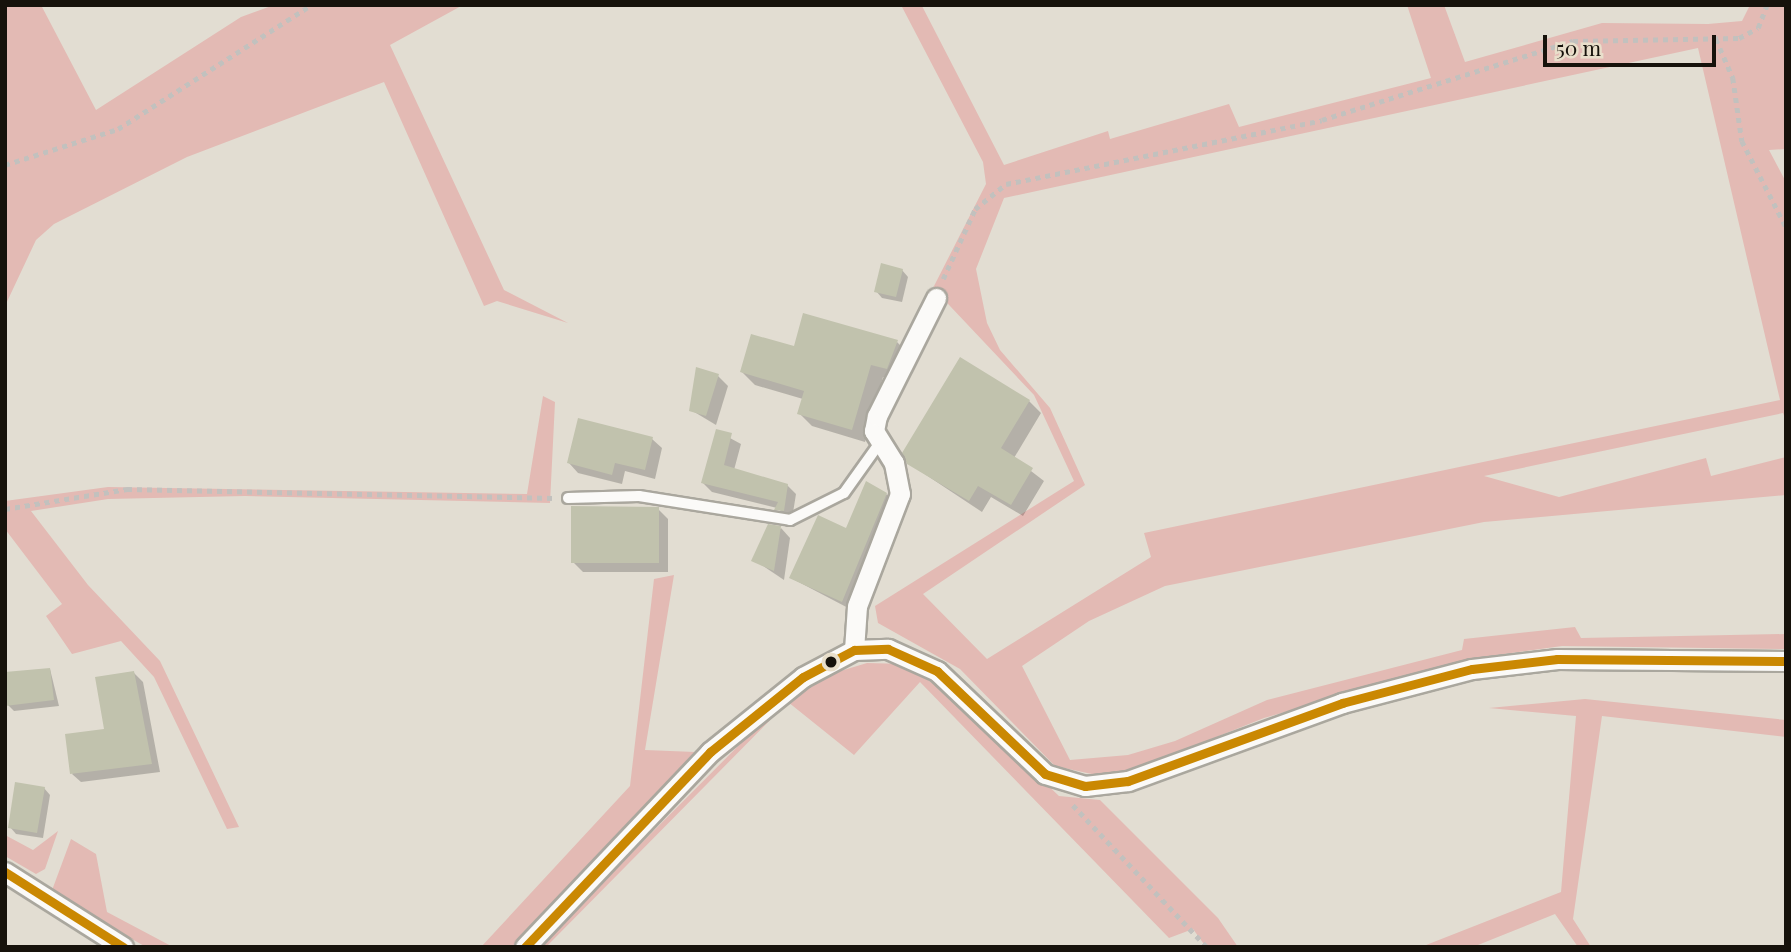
<!DOCTYPE html>
<style>
body{margin:0}
#map{position:relative;width:1791px;height:952px;overflow:hidden;background:#e2ddd2;font-family:"Playfair Display",serif}
div>[style]{position:absolute}
.green>*{inset:0;background:#e3bab4}
.shadow>*{inset:0;background:#0003}
.building>*{inset:0;background:#c1c2ad}
.path>*{height:4.5px;margin-top:-2.25px;transform-origin:0;background:repeating-linear-gradient(90deg,#c2c1be 0 5px,transparent 0 10px)}
.roads{filter:drop-shadow(2px 0 #aaa79e) drop-shadow(-2px 0 #aaa79e) drop-shadow(0 2px #aaa79e) drop-shadow(0 -2px #aaa79e)}
.lane>*{height:10px;margin:-5px;padding:0 5px;transform-origin:5px;border-radius:5px;background:#fbfaf8}
.street>*{height:19px;margin:-9.5px;padding:0 9.5px;transform-origin:9.5px;border-radius:9.5px;background:#fbfaf8}
.bus-1>*{height:9px;margin:-4.5px;padding:0 4.5px;transform-origin:4.5px;border-radius:4.5px;background:#ca8802}
.dots>*{width:19px;height:19px;translate:-50% -50%;box-sizing:border-box;border:4px solid #e9dfcb;border-radius:50%}
span{translate:-50% -50%;white-space:nowrap;text-align:center;line-height:1.15;-webkit-text-stroke:6px #e9dfcb;paint-order:stroke}
.frame{position:absolute;inset:0;border:7px solid #16120b;pointer-events:none}
.scale{position:absolute;left:1543px;top:35px;width:173px;height:32px;box-sizing:border-box;border:4px solid #16120b;border-top:0;padding-left:9px;font-size:21px;line-height:24px;white-space:nowrap;color:#16120b;-webkit-text-stroke:5px #e9dfcb;paint-order:stroke}
</style>
<div id="map">
<div class="green">
<i style="clip-path:polygon(5px 5px,41px 5px,96px 110px,241px 17px,274px 5px,463px 5px,390px 45px,504px 290px,568px 323px,497px 301px,484px 306px,384px 82px,187px 157px,54px 224px,36px 240px,5px 306px)"></i>
<i style="clip-path:polygon(evenodd,901px 5px,922px 6px,1004px 165px,1108px 131px,1110px 139px,1229px 104px,1239px 127px,1431px 78px,1407px 5px,1444px 5px,1465px 62px,1602px 23px,1708px 24px,1742px 21px,1750px 5px,1786px 5px,1786px 149px,1769px 150px,1786px 182px,1786px 421px,1783px 413px,1484px 476px,1559px 497px,1706px 458px,1711px 476px,1786px 457px,1786px 495px,1484px 522px,1165px 586px,1089px 621px,1022px 666px,1070px 760px,1128px 755px,1175px 741px,1267px 700px,1462px 650px,1464px 639px,1575px 627px,1581px 638px,1786px 634px,1786px 649px,1562px 646px,1475px 658px,1264px 718px,1131px 771px,1101px 776px,1055px 766px,960px 669px,878px 623px,875px 606px,1074px 481px,1034px 395px,933px 288px,986px 184px,983px 162px,901px 5px,1698px 48px,1780px 400px,1144px 533px,1151px 557px,987px 659px,923px 594px,1085px 485px,1050px 408px,1000px 350px,987px 323px,976px 269px,1004px 198px,1698px 48px)"></i>
<i style="clip-path:polygon(543px 396px,555px 402px,550px 503px,245px 496px,108px 499px,31px 511px,88px 585px,160px 661px,239px 827px,227px 829px,154px 677px,121px 641px,72px 654px,46px 616px,62px 604px,5px 529px,5px 501px,108px 487px,527px 494px)"></i>
<i style="clip-path:polygon(674px 575px,645px 750px,695px 752px,514px 947px,481px 947px,630px 786px,654px 579px)"></i>
<i style="clip-path:polygon(867px 663px,905px 664px,962px 704px,1059px 796px,1100px 800px,1218px 918px,1238px 947px,1206px 947px,1193px 929px,1169px 938px,920px 682px,854px 755px,788px 702px,546px 947px,538px 947px,772px 712px,824px 676px)"></i>
<i style="clip-path:polygon(1585px 699px,1786px 720px,1786px 737px,1602px 716px,1573px 919px,1591px 947px,1578px 947px,1555px 914px,1473px 947px,1421px 947px,1561px 892px,1576px 716px,1489px 708px)"></i>
<i style="clip-path:polygon(58px 831px,45px 869px,36px 874px,5px 856px,5px 835px,33px 850px)"></i>
<i style="clip-path:polygon(71px 839px,96px 854px,107px 912px,173px 947px,146px 947px,51px 893px)"></i>
</div>
<div class="shadow">
<i style="clip-path:polygon(902px 270px,908px 277px,902px 302px,882px 298px,876px 291px)"></i>
<i style="clip-path:polygon(897px 342px,910px 355px,900px 381px,883px 377px,865px 442px,812px 426px,799px 413px,803px 399px,755px 385px,742px 372px,795px 348px)"></i>
<i style="clip-path:polygon(718px 376px,728px 386px,716px 425px,691px 410px)"></i>
<i style="clip-path:polygon(1029px 401px,1041px 413px,1014px 458px,1044px 481px,1023px 516px,991px 497px,982px 512px,908px 463px)"></i>
<i style="clip-path:polygon(717px 431px,741px 444px,734px 470px,787px 485px,796px 494px,792px 519px,777px 508px,712px 492px,703px 483px)"></i>
<i style="clip-path:polygon(652px 439px,662px 448px,655px 479px,625px 471px,622px 484px,578px 473px,569px 463px)"></i>
<i style="clip-path:polygon(886px 494px,896px 504px,852px 610px,791px 578px)"></i>
<i style="clip-path:polygon(658px 509px,668px 519px,668px 572px,583px 572px,573px 562px)"></i>
<i style="clip-path:polygon(781px 528px,790px 538px,784px 580px,754px 560px)"></i>
<i style="clip-path:polygon(50px 669px,59px 706px,14px 711px,8px 705px)"></i>
<i style="clip-path:polygon(134px 673px,143px 682px,160px 772px,81px 782px,72px 774px,106px 730px)"></i>
<i style="clip-path:polygon(44px 788px,50px 795px,43px 838px,16px 834px,10px 827px)"></i>
</div>
<div class="building">
<i style="clip-path:polygon(881px 263px,903px 269px,896px 297px,874px 292px)"></i>
<i style="clip-path:polygon(803px 313px,898px 340px,887px 369px,871px 365px,852px 430px,797px 414px,804px 391px,740px 372px,751px 334px,794px 346px)"></i>
<i style="clip-path:polygon(960px 357px,1030px 400px,1001px 448px,1033px 468px,1011px 505px,978px 486px,969px 501px,907px 464px,902px 453px)"></i>
<i style="clip-path:polygon(696px 367px,719px 374px,706px 416px,689px 411px)"></i>
<i style="clip-path:polygon(578px 418px,653px 437px,645px 470px,615px 463px,612px 475px,567px 463px)"></i>
<i style="clip-path:polygon(716px 429px,732px 433px,724px 465px,788px 484px,784px 511px,774px 510px,778px 502px,701px 483px)"></i>
<i style="clip-path:polygon(866px 481px,887px 493px,842px 602px,789px 578px,818px 515px,846px 528px)"></i>
<i style="clip-path:polygon(571px 506px,659px 507px,659px 563px,571px 563px)"></i>
<i style="clip-path:polygon(768px 524px,781px 526px,774px 571px,751px 561px)"></i>
<i style="clip-path:polygon(50px 668px,54px 700px,5px 706px,5px 672px)"></i>
<i style="clip-path:polygon(134px 671px,152px 764px,70px 774px,65px 734px,104px 729px,95px 677px)"></i>
<i style="clip-path:polygon(15px 782px,45px 787px,37px 833px,8px 828px)"></i>
</div>
<div class="path">
<i style="left:1716px;top:39px;width:43px;rotate:66.4deg"></i>
<i style="left:1733px;top:78px;width:64px;rotate:81.9deg"></i>
<i style="left:1742px;top:141px;width:97px;rotate:62.9deg"></i>
<i style="left:5px;top:165px;width:119px;rotate:-17.7deg"></i>
<i style="left:118px;top:129px;width:229px;rotate:-32.7deg"></i>
<i style="left:943px;top:279px;width:77px;rotate:-65.4deg"></i>
<i style="left:975px;top:209px;width:40px;rotate:-39deg"></i>
<i style="left:1006px;top:184px;width:322px;rotate:-11.4deg"></i>
<i style="left:1322px;top:120px;width:263px;rotate:-17.5deg"></i>
<i style="left:1573px;top:41px;width:166px;rotate:-1deg"></i>
<i style="left:1739px;top:38px;width:21px;rotate:-28deg"></i>
<i style="left:1758px;top:28px;width:25px;rotate:-69deg"></i>
<i style="left:5px;top:509px;width:124px;rotate:-9.3deg"></i>
<i style="left:127px;top:489px;width:427px;rotate:1.2deg"></i>
<i style="left:1073px;top:805px;width:195px;rotate:46.7deg"></i>
</div>
<div class="roads">
<div class="lane">
<i style="left:568px;top:498px;width:71px;rotate:-1.6deg"></i>
<i style="left:639px;top:496px;width:153px;rotate:9deg"></i>
<i style="left:790px;top:520px;width:60px;rotate:-26.6deg"></i>
<i style="left:844px;top:493px;width:60px;rotate:-54.5deg"></i>
</div>
<div class="street">
<i style="left:854px;top:650px;width:44px;rotate:-86.1deg"></i>
<i style="left:857px;top:606px;width:120px;rotate:-69deg"></i>
<i style="left:900px;top:494px;width:32px;rotate:-101deg"></i>
<i style="left:894px;top:463px;width:38px;rotate:-122deg"></i>
<i style="left:874px;top:431px;width:15px;rotate:-79deg"></i>
<i style="left:877px;top:416px;width:132px;rotate:-63.4deg"></i>
<i style="left:5px;top:872px;width:140px;rotate:32.4deg"></i>
<i style="left:525px;top:947px;width:269px;rotate:-46.5deg"></i>
<i style="left:710px;top:752px;width:119px;rotate:-38.9deg"></i>
<i style="left:803px;top:677px;width:58px;rotate:-27.9deg"></i>
<i style="left:854px;top:650px;width:34px;rotate:-2deg"></i>
<i style="left:888px;top:649px;width:54px;rotate:24.2deg"></i>
<i style="left:937px;top:671px;width:149px;rotate:43.6deg"></i>
<i style="left:1045px;top:774px;width:42px;rotate:16.7deg"></i>
<i style="left:1085px;top:786px;width:43px;rotate:-6.6deg"></i>
<i style="left:1128px;top:781px;width:228px;rotate:-20deg"></i>
<i style="left:1342px;top:703px;width:134px;rotate:-14.7deg"></i>
<i style="left:1472px;top:669px;width:86px;rotate:-6.7deg"></i>
<i style="left:1557px;top:659px;width:229px;rotate:0.5deg"></i>
</div>
</div>
<div class="bus-1">
<i style="left:5px;top:872px;width:140px;rotate:32.4deg"></i>
<i style="left:525px;top:947px;width:269px;rotate:-46.5deg"></i>
<i style="left:710px;top:752px;width:119px;rotate:-38.9deg"></i>
<i style="left:803px;top:677px;width:58px;rotate:-27.9deg"></i>
<i style="left:854px;top:650px;width:34px;rotate:-2deg"></i>
<i style="left:888px;top:649px;width:54px;rotate:24.2deg"></i>
<i style="left:937px;top:671px;width:149px;rotate:43.6deg"></i>
<i style="left:1045px;top:774px;width:42px;rotate:16.7deg"></i>
<i style="left:1085px;top:786px;width:43px;rotate:-6.6deg"></i>
<i style="left:1128px;top:781px;width:228px;rotate:-20deg"></i>
<i style="left:1342px;top:703px;width:134px;rotate:-14.7deg"></i>
<i style="left:1472px;top:669px;width:86px;rotate:-6.7deg"></i>
<i style="left:1557px;top:659px;width:229px;rotate:0.5deg"></i>
</div>
<div class="dots">
<i style="left:831px;top:662px;background:#16120b"></i>
</div>
<div class="frame"></div>
<div class="scale">50 m</div>
</div>
